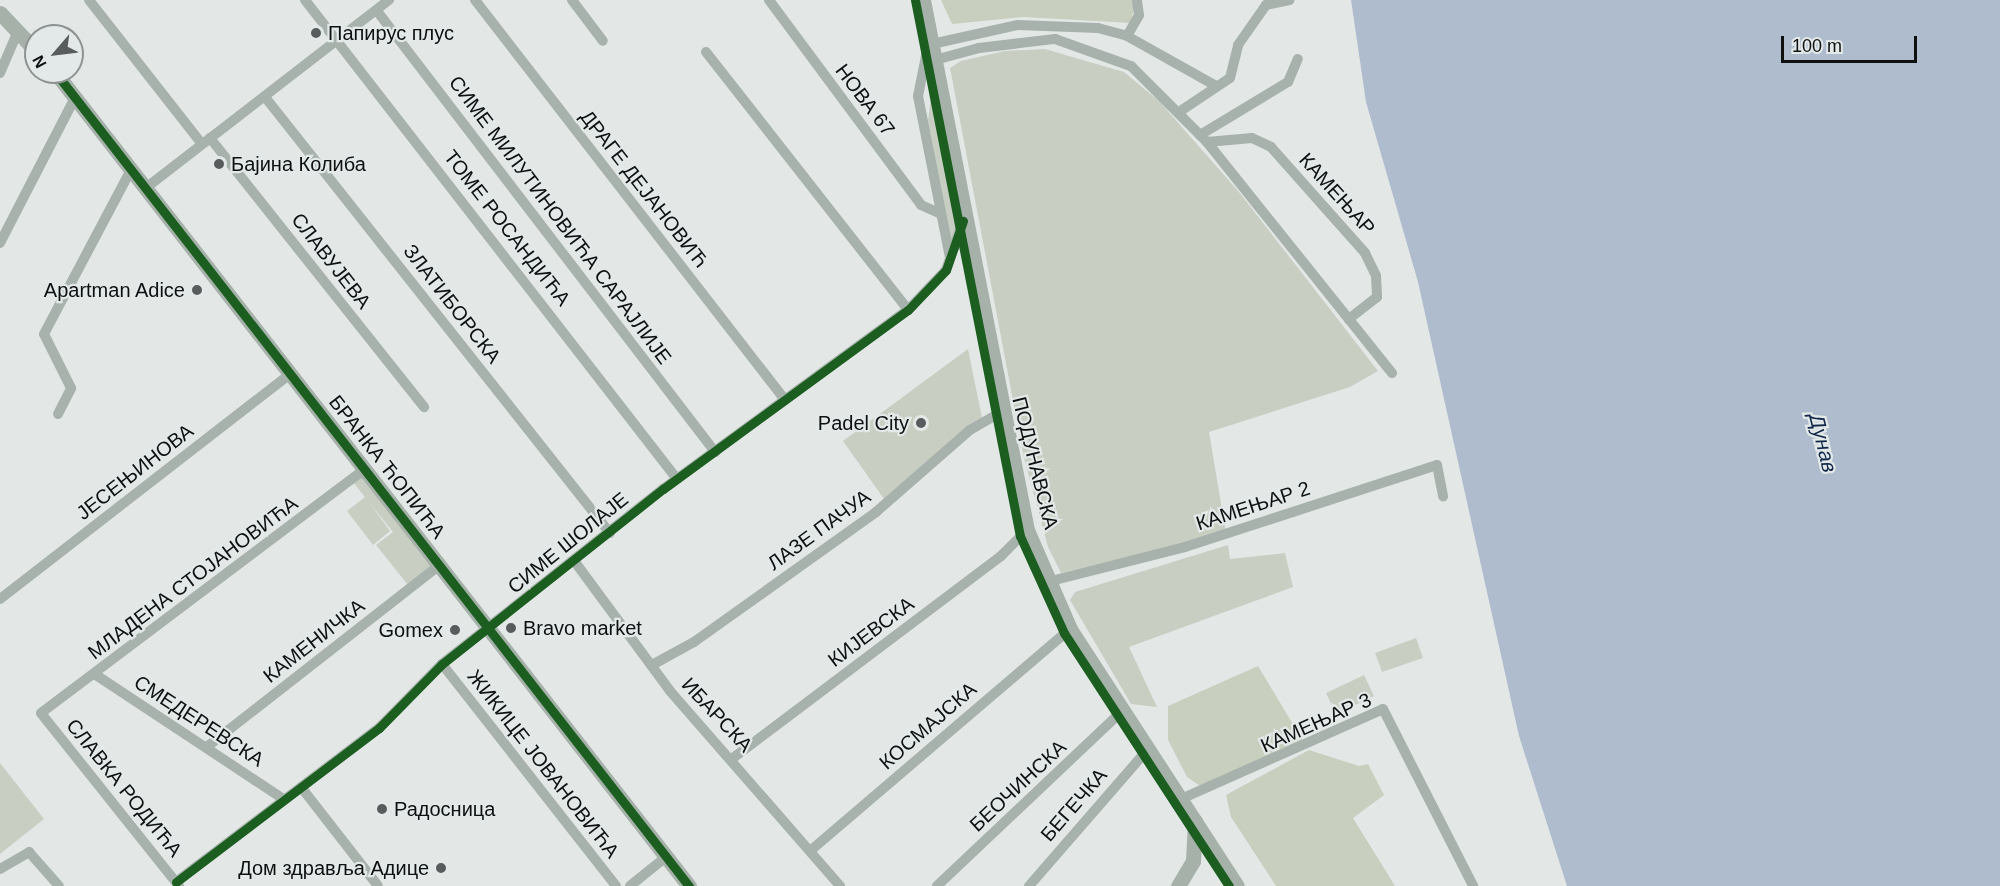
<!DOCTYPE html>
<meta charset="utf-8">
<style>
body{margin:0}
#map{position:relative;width:2000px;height:886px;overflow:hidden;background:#e3e8e7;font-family:Helvetica,sans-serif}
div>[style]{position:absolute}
.green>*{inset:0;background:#c9cec3}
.forest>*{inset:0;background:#c8cfbe}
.water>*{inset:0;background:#afbcce}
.street>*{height:10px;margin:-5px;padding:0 5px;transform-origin:5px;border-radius:5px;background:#a8b2ac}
.secondary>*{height:15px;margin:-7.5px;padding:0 7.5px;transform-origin:7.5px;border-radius:7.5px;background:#a6b1aa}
.cycleway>*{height:9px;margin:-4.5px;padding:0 4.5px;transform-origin:4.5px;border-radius:4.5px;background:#1b5e20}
.dots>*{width:16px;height:16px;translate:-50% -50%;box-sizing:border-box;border:3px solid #e2e9e8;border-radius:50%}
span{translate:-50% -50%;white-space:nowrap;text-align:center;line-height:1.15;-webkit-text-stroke:4.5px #e2e9e8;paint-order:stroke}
.poi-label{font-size:20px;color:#0f1111}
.left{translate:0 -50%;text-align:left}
.right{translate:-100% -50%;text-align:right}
.street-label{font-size:20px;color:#0f1111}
.water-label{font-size:21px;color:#13294c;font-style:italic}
.north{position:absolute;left:24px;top:24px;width:60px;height:60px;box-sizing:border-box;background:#e2e9e8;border:2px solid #8e9392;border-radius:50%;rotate:242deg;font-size:16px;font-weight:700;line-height:24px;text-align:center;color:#0f1111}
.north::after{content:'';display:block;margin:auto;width:21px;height:27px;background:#595c5c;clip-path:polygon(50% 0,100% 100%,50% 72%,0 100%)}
.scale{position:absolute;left:1781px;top:36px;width:136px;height:27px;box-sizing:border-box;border:3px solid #0f1111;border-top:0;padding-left:8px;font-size:18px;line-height:21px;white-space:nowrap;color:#0f1111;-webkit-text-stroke:4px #e2e9e8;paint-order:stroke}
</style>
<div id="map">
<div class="green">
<i style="clip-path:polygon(1045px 49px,1124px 72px,1159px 101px,1239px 192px,1378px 371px,1350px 387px,1209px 432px,1226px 533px,1061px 573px,1048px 547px,1024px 458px,950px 68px,961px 61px,1005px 51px)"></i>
<i style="clip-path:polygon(934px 75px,959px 227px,951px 249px,928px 120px)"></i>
<i style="clip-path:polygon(968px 349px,982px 418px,884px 499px,843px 441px)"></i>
<i style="clip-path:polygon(364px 474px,435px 563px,408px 585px,376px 545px,393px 532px,369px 502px,390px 531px,373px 545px,347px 511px,365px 497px,353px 482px)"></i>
<i style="clip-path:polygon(1228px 545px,1230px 559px,1285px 553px,1293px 587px,1129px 647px,1157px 707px,1131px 704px,1070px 600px,1075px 592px)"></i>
<i style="clip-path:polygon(1416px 638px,1423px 658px,1382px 672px,1375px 653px)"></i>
<i style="clip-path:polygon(1364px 675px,1374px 696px,1336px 714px,1326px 693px)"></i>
<i style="clip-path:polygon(0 763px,44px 819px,0 854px)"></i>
</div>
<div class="forest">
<i style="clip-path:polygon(941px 0,1135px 0,1135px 1px,1131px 23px,1023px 17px,952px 24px)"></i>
<i style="clip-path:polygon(1258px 666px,1303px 741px,1209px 792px,1187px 777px,1168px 740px,1168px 706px)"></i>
<i style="clip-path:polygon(1309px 750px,1359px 766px,1368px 764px,1384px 795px,1353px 818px,1395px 886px,1276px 886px,1231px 817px,1226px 795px)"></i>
</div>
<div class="water">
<i style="clip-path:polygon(1351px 0,2000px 0,2000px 886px,1567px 886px,1519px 736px,1418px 282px,1366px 102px)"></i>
</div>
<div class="street">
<i style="left:89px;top:0;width:183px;rotate:51.9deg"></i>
<i style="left:305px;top:0;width:606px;rotate:52.17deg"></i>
<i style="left:475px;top:0;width:506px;rotate:52.22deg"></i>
<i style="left:572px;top:0;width:51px;rotate:52.9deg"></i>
<i style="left:769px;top:0;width:255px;rotate:53.4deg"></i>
<i style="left:921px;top:205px;width:20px;rotate:24deg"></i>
<i style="left:377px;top:11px;width:556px;rotate:52.53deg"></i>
<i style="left:1127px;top:36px;width:24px;rotate:-60deg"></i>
<i style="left:1139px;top:15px;width:15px;rotate:-98deg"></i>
<i style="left:932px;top:44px;width:88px;rotate:-12.5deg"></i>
<i style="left:1018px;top:25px;width:80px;rotate:2.1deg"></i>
<i style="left:1098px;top:28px;width:30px;rotate:15deg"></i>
<i style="left:1127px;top:36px;width:102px;rotate:29.3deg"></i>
<i style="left:933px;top:51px;width:9px;rotate:144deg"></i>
<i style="left:926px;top:56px;width:41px;rotate:101.3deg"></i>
<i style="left:918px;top:96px;width:164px;rotate:78.8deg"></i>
<i style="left:706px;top:52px;width:328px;rotate:51.9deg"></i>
<i style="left:935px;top:60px;width:46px;rotate:-15.3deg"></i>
<i style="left:979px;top:48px;width:77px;rotate:-6.8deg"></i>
<i style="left:1055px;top:39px;width:81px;rotate:19.6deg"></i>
<i style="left:1131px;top:66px;width:107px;rotate:45deg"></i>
<i style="left:1207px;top:142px;width:296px;rotate:51.3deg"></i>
<i style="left:0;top:73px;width:46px;rotate:-66.8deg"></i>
<i style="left:265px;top:97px;width:556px;rotate:51.65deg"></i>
<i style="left:1179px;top:112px;width:61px;rotate:-33.7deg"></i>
<i style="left:1230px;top:78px;width:34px;rotate:-76deg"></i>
<i style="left:1238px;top:45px;width:49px;rotate:-55deg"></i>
<i style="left:1266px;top:5px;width:24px;rotate:-12deg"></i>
<i style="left:1200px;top:135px;width:103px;rotate:-31.1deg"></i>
<i style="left:1288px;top:82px;width:25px;rotate:-67deg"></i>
<i style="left:210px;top:138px;width:344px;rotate:51.5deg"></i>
<i style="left:1207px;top:142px;width:45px;rotate:-5.1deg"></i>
<i style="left:1252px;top:138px;width:21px;rotate:25deg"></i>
<i style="left:1271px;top:147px;width:142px;rotate:48.4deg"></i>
<i style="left:1365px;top:253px;width:25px;rotate:64deg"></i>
<i style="left:1376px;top:276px;width:21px;rotate:87deg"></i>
<i style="left:1377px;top:297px;width:36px;rotate:142deg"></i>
<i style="left:147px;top:187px;width:306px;rotate:-37.7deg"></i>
<i style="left:0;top:243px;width:165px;rotate:-62.7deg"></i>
<i style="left:58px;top:414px;width:29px;rotate:-63deg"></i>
<i style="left:71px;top:388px;width:60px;rotate:-116.6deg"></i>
<i style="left:44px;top:334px;width:188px;rotate:-62.1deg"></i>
<i style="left:575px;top:562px;width:160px;rotate:53.6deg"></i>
<i style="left:670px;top:691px;width:259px;rotate:48.9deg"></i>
<i style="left:1047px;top:582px;width:142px;rotate:-14.2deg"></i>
<i style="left:1185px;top:547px;width:265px;rotate:-18deg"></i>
<i style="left:1437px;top:465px;width:32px;rotate:79deg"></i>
<i style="left:0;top:599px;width:368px;rotate:-37.8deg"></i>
<i style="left:442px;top:664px;width:282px;rotate:51.9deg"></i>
<i style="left:652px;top:665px;width:48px;rotate:-28.7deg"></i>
<i style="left:694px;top:642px;width:224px;rotate:-35.5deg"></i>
<i style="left:876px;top:512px;width:125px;rotate:-41.1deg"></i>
<i style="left:970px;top:430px;width:34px;rotate:-30deg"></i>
<i style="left:96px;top:675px;width:223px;rotate:33.5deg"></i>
<i style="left:208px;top:746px;width:296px;rotate:-38deg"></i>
<i style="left:733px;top:758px;width:336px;rotate:-37deg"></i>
<i style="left:1001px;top:556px;width:37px;rotate:-45deg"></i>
<i style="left:301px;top:787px;width:125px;rotate:52.1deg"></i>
<i style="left:1181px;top:799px;width:221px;rotate:-24deg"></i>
<i style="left:1383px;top:709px;width:199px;rotate:63deg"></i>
<i style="left:810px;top:851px;width:342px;rotate:-40.5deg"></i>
<i style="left:0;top:869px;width:34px;rotate:-30deg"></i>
<i style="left:29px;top:852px;width:45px;rotate:48.6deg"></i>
<i style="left:176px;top:882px;width:255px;rotate:-37.2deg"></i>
<i style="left:379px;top:728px;width:90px;rotate:-45.5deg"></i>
<i style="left:442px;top:664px;width:282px;rotate:-38.4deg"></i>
<i style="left:663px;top:489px;width:303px;rotate:-36.2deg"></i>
<i style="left:908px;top:310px;width:55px;rotate:-46.5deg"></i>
<i style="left:946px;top:270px;width:52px;rotate:-70.9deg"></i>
<i style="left:179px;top:886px;width:221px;rotate:-128.6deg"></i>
<i style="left:41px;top:713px;width:406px;rotate:-37deg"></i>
<i style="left:630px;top:886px;width:48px;rotate:-39deg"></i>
<i style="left:937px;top:886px;width:256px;rotate:-43.4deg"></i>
<i style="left:1029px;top:886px;width:181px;rotate:-49deg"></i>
</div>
<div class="secondary">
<i style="left:923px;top:0;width:540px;rotate:78.9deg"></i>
<i style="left:1027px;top:530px;width:108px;rotate:66.5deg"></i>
<i style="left:1070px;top:629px;width:306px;rotate:57deg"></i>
<i style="left:0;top:13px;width:52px;rotate:46.5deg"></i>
<i style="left:55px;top:72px;width:1032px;rotate:52.09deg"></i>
<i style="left:1178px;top:886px;width:29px;rotate:-59deg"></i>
<i style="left:1193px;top:861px;width:40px;rotate:-87.1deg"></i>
</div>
<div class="cycleway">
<i style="left:915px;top:0;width:546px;rotate:78.92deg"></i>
<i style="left:1020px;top:536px;width:107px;rotate:65.6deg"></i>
<i style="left:1064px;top:633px;width:302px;rotate:56.9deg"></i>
<i style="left:55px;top:72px;width:1032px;rotate:52.09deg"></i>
<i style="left:176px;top:882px;width:255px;rotate:-37.2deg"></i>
<i style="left:379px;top:728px;width:90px;rotate:-45.5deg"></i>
<i style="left:442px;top:664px;width:282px;rotate:-38.4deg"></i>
<i style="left:663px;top:489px;width:303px;rotate:-36.2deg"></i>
<i style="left:908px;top:310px;width:55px;rotate:-46.5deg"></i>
<i style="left:946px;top:270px;width:52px;rotate:-70.9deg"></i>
</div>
<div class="dots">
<i style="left:316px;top:33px;background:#595c5c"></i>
<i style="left:219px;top:164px;background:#595c5c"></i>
<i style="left:197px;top:290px;background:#595c5c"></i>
<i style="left:921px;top:423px;background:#595c5c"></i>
<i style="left:511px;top:628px;background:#595c5c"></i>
<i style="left:455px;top:630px;background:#595c5c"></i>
<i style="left:382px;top:809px;background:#595c5c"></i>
<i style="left:441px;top:868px;background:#595c5c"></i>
</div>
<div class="poi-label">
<span class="left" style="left:328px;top:33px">Папирус плус</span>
<span class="left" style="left:231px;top:164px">Бајина Колиба</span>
<span class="right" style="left:185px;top:290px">Apartman Adice</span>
<span class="right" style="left:909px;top:423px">Padel City</span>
<span class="left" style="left:523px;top:628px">Bravo market</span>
<span class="right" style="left:443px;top:630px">Gomex</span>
<span class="left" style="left:394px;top:809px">Радосница</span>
<span class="right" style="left:429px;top:868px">Дом здравља Адице</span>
</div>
<div class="street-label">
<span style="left:865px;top:100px;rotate:53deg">НОВА 67</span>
<span style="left:644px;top:189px;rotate:52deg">ДРАГЕ ДЕЈАНОВИЋ</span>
<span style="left:1337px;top:194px;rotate:48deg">КАМЕЊАР</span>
<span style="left:560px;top:220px;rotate:53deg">СИМЕ МИЛУТИНОВИЋА САРАЈЛИЈЕ</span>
<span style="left:507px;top:228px;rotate:52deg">ТОМЕ РОСАНДИЋА</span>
<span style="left:331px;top:261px;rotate:52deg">СЛАВУЈЕВА</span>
<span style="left:452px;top:304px;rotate:52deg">ЗЛАТИБОРСКА</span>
<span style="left:1035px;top:463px;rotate:76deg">ПОДУНАВСКА</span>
<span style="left:387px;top:467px;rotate:52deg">БРАНКА ЋОПИЋА</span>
<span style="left:135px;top:472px;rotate:-38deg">ЈЕСЕЊИНОВА</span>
<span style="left:1253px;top:506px;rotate:-18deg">КАМЕЊАР 2</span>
<span style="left:819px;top:530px;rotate:-36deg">ЛАЗЕ ПАЧУА</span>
<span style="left:568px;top:543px;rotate:-39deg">СИМЕ ШОЛАЈЕ</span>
<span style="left:193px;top:578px;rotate:-37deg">МЛАДЕНА СТОЈАНОВИЋА</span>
<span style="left:871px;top:632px;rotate:-37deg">КИЈЕВСКА</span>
<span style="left:314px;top:641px;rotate:-38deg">КАМЕНИЧКА</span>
<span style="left:717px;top:715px;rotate:47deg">ИБАРСКА</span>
<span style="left:199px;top:721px;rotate:33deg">СМЕДЕРЕВСКА</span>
<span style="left:1316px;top:723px;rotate:-24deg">КАМЕЊАР 3</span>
<span style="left:928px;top:726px;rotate:-41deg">КОСМАЈСКА</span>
<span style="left:543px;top:764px;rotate:52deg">ЖИКИЦЕ ЈОВАНОВИЋА</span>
<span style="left:1018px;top:786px;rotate:-43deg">БЕОЧИНСКА</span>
<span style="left:124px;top:788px;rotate:51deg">СЛАВКА РОДИЋА</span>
<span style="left:1074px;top:805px;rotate:-49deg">БЕГЕЧКА</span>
</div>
<div class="water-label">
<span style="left:1823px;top:443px;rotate:76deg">Дунав</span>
</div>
<div class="north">N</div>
<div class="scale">100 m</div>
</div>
